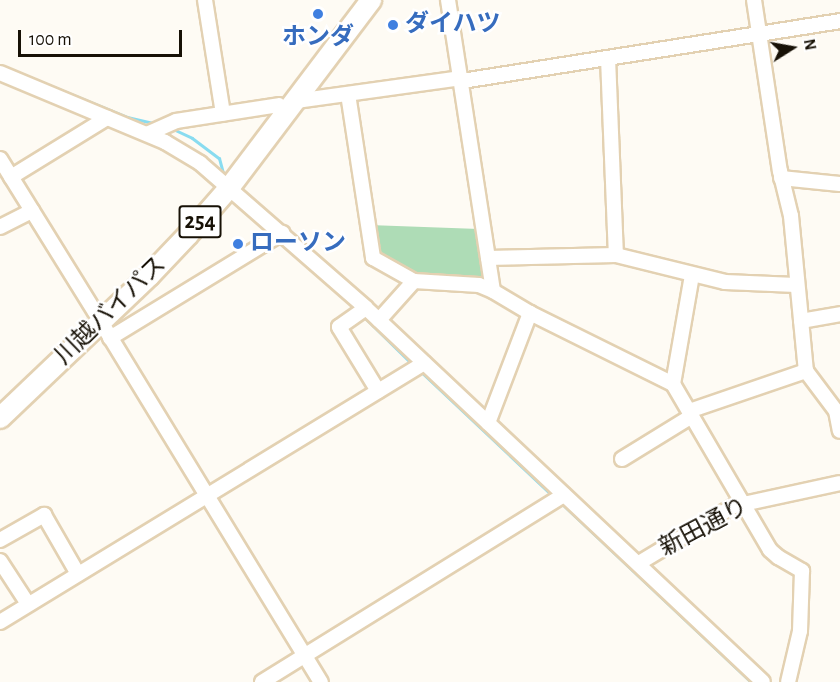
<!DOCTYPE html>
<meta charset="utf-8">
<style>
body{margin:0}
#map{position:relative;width:840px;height:682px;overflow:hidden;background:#fefbf4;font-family:"Alegreya Sans","Noto Sans JP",sans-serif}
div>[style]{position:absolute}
.green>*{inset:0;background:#aedcb6}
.stream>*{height:3px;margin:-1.5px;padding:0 1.5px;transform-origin:1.5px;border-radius:1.5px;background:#89dcf0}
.roads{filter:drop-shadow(2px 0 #e3d1b2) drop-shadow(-2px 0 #e3d1b2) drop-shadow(0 2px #e3d1b2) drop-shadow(0 -2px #e3d1b2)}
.minor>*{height:14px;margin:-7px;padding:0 7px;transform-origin:7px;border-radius:7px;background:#fff}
.highway>*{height:20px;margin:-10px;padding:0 10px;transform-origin:10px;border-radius:10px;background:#fff}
.dots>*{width:16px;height:16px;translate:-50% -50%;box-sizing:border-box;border:3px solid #fff;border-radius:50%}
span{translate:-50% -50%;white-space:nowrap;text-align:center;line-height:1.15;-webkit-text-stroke:5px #fff;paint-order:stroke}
.shield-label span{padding:2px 4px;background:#fff;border:2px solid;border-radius:4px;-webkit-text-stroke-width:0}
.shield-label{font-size:22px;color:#171106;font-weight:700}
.shop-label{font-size:24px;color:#366cbe;font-weight:700}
.left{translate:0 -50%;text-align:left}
.street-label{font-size:24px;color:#171106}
.north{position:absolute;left:762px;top:18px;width:60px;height:60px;-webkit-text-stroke:4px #fff;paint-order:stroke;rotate:79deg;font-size:16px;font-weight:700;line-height:24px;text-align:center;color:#171106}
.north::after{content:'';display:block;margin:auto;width:21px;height:27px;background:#171106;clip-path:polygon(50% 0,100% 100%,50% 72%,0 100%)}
.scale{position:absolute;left:18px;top:30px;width:164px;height:27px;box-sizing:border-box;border:3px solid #171106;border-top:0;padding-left:8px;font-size:18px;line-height:21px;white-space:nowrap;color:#171106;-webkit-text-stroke:4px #fff;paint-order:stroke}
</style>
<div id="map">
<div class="green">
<i style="clip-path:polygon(369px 225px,479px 229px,488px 281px,415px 278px,374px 256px)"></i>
</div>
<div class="stream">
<i style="left:0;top:65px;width:137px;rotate:22.3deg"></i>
<i style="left:127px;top:117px;width:32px;rotate:13deg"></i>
<i style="left:173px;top:129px;width:21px;rotate:25deg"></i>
<i style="left:192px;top:138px;width:34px;rotate:37deg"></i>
<i style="left:219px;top:158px;width:20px;rotate:75deg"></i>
<i style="left:363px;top:316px;width:71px;rotate:44.4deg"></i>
<i style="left:419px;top:370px;width:185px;rotate:43.3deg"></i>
<i style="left:561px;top:503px;width:261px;rotate:43.3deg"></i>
</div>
<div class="roads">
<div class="minor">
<i style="left:205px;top:0;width:115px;rotate:81deg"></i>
<i style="left:448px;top:0;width:294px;rotate:81.2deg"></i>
<i style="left:754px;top:0;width:173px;rotate:81.4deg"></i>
<i style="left:780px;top:171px;width:46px;rotate:76.3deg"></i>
<i style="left:791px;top:216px;width:156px;rotate:84.5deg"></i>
<i style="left:806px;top:371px;width:50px;rotate:53.1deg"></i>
<i style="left:836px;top:411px;width:20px;rotate:79deg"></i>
<i style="left:608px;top:58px;width:197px;rotate:87.7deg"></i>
<i style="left:0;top:73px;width:179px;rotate:22.7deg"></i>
<i style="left:165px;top:142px;width:41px;rotate:31deg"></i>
<i style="left:200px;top:163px;width:220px;rotate:41.1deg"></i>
<i style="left:366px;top:308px;width:545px;rotate:43.29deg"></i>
<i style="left:462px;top:81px;width:383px;rotate:-9deg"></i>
<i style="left:348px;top:94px;width:166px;rotate:81.3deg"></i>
<i style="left:373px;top:258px;width:47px;rotate:29.3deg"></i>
<i style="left:414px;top:281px;width:65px;rotate:3.5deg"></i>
<i style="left:479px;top:285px;width:15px;rotate:23deg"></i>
<i style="left:493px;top:291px;width:43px;rotate:30.7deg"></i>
<i style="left:530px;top:313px;width:160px;rotate:26.4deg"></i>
<i style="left:673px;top:384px;width:192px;rotate:59.7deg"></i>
<i style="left:770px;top:550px;width:11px;rotate:41deg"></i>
<i style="left:778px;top:557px;width:28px;rotate:30deg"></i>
<i style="left:802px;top:571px;width:60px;rotate:91.9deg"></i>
<i style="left:800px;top:631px;width:52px;rotate:103.2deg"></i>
<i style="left:296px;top:101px;width:167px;rotate:-7.9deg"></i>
<i style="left:147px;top:134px;width:32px;rotate:-24deg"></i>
<i style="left:176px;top:121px;width:104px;rotate:-8.8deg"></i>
<i style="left:0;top:159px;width:182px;rotate:58.2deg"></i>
<i style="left:11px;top:177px;width:113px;rotate:-31.6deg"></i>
<i style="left:781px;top:178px;width:59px;rotate:5.8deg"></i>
<i style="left:0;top:227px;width:36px;rotate:-27deg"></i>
<i style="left:488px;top:258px;width:128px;rotate:-1.3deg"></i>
<i style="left:616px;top:255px;width:112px;rotate:13.9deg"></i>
<i style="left:725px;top:282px;width:71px;rotate:2.4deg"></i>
<i style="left:366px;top:308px;width:33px;rotate:145deg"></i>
<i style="left:339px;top:327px;width:75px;rotate:58.6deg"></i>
<i style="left:379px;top:320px;width:52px;rotate:-48.1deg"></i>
<i style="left:801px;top:321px;width:40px;rotate:-10deg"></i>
<i style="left:101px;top:322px;width:422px;rotate:58.6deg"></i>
<i style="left:110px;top:338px;width:202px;rotate:-31.4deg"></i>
<i style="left:673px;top:384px;width:111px;rotate:-80.1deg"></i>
<i style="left:689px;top:411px;width:124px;rotate:-18.9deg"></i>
<i style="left:488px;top:423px;width:118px;rotate:-69.1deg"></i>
<i style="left:622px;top:459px;width:82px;rotate:-31.6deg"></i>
<i style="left:0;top:540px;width:51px;rotate:-29.6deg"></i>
<i style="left:44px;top:515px;width:68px;rotate:60deg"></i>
<i style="left:0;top:561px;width:51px;rotate:56.9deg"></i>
<i style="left:639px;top:563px;width:111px;rotate:-31deg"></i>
<i style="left:734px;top:506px;width:108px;rotate:-12.2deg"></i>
<i style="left:0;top:622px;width:497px;rotate:-31.4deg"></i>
<i style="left:262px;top:682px;width:355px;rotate:-31.8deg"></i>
</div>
<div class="highway">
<i style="left:0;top:418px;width:206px;rotate:-43.6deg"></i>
<i style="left:149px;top:276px;width:57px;rotate:-46.4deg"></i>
<i style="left:188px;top:235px;width:62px;rotate:-48.9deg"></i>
<i style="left:229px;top:188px;width:236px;rotate:-52.9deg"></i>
</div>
</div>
<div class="dots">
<i style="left:318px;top:14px;background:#3f7fe0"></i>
<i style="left:393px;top:25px;background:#3f7fe0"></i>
<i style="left:238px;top:244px;background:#3f7fe0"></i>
</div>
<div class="shield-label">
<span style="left:200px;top:222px">254</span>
</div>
<div class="shop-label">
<span class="left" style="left:405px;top:25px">ダイハツ</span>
<span style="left:318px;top:38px">ホンダ</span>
<span class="left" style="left:250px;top:244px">ローソン</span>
</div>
<div class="street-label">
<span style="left:111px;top:311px;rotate:-44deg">川越バイパス</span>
<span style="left:704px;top:528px;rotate:-28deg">新田通り</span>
</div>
<div class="north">N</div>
<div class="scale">100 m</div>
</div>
